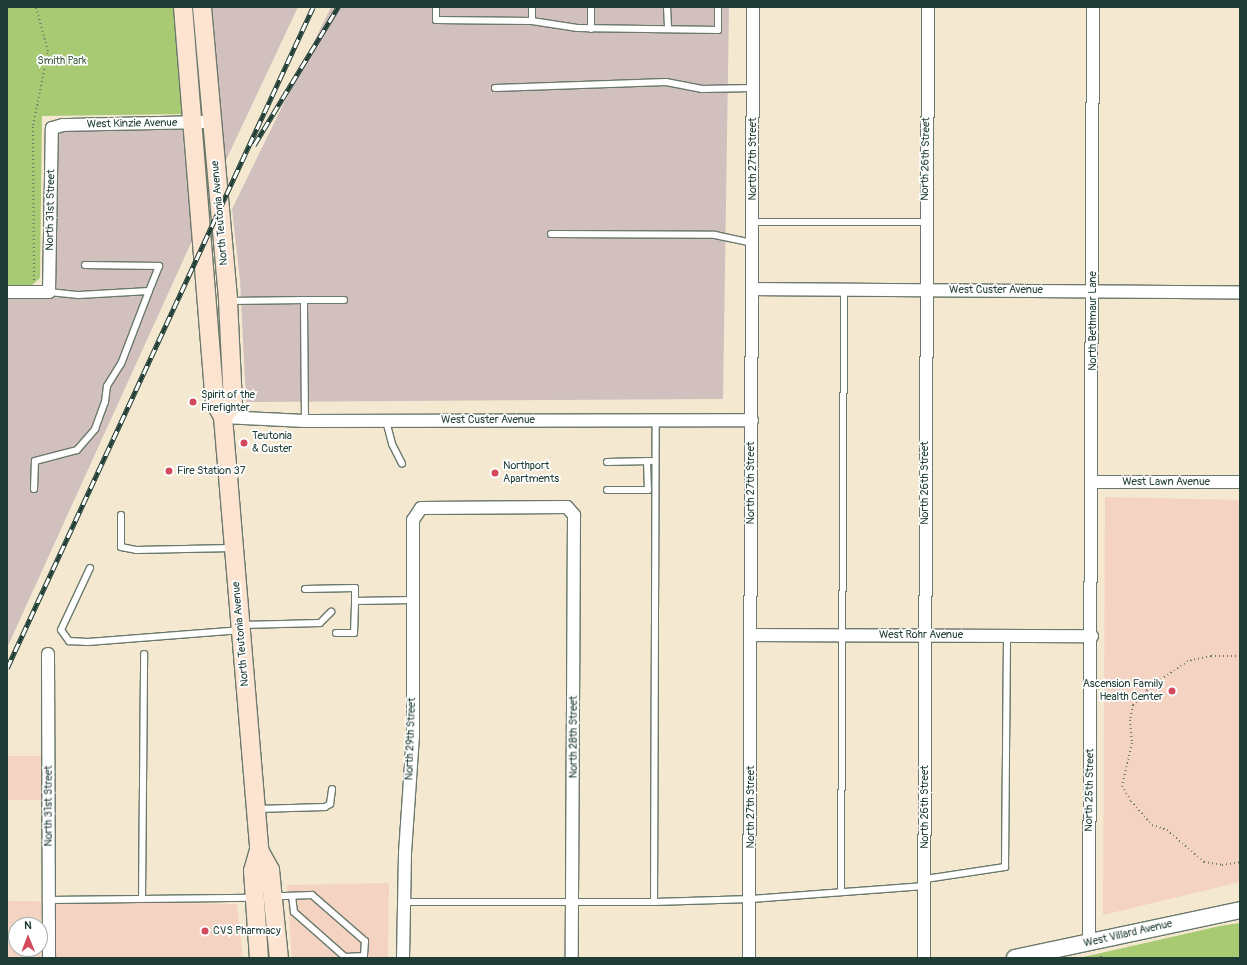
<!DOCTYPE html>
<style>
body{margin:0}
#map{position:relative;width:1247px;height:965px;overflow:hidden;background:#f4e8d1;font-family:Pangolin,sans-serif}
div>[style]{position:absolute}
.built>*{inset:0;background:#f5d3c2}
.industrial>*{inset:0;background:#d1c0bd}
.green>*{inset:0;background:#a7ca73}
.path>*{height:2px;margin-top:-1px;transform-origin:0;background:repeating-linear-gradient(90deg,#6a796b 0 1px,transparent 0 4px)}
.roads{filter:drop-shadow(1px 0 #6a796b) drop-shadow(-1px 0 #6a796b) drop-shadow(0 1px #6a796b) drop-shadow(0 -1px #6a796b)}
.service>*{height:6px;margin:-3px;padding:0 3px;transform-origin:3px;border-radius:3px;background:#fff}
.minor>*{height:12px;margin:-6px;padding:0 6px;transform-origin:6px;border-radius:6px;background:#fff}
.tertiary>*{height:16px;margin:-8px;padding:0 8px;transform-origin:8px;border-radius:8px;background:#fff}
.secondary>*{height:18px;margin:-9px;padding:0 9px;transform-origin:9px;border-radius:9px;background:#fde4d1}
.rail>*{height:4.5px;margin-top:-2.25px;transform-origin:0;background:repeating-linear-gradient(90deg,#fff 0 9px,#1f3d34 0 18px);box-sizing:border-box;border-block:1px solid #1f3d34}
.dots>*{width:11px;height:11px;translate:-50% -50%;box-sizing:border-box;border:2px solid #fff;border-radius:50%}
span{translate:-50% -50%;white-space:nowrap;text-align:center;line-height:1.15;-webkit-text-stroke:3.5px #fff;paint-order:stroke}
.park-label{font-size:11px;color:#416044}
.street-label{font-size:11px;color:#1f3d34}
.poi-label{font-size:11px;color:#1f3d34}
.left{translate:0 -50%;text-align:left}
.right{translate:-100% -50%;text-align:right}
.frame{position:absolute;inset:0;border:8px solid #1f3d34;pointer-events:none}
.north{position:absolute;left:8px;top:917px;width:40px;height:40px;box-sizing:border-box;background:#fff;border:1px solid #a5b1ae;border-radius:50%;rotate:359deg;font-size:11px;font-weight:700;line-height:16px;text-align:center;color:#1f3d34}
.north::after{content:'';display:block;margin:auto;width:14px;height:18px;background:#d1495b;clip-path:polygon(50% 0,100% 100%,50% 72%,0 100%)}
</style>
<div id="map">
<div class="built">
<i style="clip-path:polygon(1105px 497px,1240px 500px,1240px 882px,1103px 915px)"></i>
<i style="clip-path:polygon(7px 756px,49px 756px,49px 800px,7px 800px)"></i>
<i style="clip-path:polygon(389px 883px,388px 958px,292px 958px,287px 885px)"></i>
<i style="clip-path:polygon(evenodd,7px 901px,237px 904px,243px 958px,7px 958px,7px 901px,16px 925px,40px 925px,40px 949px,16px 949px,16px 925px)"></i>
</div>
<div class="industrial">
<i style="clip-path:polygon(202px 7px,298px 7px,217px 179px)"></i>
<i style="clip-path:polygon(331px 7px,729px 7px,723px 399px,246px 402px,240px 280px,232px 209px)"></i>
<i style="clip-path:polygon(194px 124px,201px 221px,7px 648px,7px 292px,49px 292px,52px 128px)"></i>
</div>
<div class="green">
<i style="clip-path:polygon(7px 7px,173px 7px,183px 114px,42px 116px,40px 278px,32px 285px,7px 285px)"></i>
<i style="clip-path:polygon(1240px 923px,1240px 958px,1079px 958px,1220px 926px)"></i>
</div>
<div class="path">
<i style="left:34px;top:280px;width:155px;rotate:-90.4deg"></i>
<i style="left:33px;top:125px;width:76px;rotate:-78.5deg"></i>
<i style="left:48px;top:51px;width:46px;rotate:-105.3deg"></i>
<i style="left:1240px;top:656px;width:29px;rotate:180deg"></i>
<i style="left:1211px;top:656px;width:24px;rotate:168deg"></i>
<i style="left:1188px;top:661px;width:46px;rotate:145.6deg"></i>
<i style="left:1150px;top:687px;width:25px;rotate:133deg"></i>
<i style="left:1133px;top:705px;width:15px;rotate:101deg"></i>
<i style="left:1130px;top:720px;width:23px;rotate:85deg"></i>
<i style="left:1132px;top:743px;width:44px;rotate:103.1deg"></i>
<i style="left:1122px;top:786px;width:17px;rotate:59deg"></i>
<i style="left:1131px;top:801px;width:32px;rotate:49deg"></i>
<i style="left:1152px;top:825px;width:16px;rotate:18deg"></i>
<i style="left:1167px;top:830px;width:49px;rotate:40.9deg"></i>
<i style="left:1204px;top:862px;width:18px;rotate:9deg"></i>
<i style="left:1222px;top:865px;width:18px;rotate:-9deg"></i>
<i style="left:1096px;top:958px;width:5px;rotate:-11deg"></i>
<i style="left:1101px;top:957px;width:4px;rotate:-90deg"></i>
</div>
<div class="roads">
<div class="service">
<i style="left:436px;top:7px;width:13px;rotate:90deg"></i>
<i style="left:436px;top:20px;width:96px;rotate:0.6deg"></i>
<i style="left:532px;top:21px;width:14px;rotate:-90deg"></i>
<i style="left:591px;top:7px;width:22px;rotate:90deg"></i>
<i style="left:667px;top:7px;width:22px;rotate:87deg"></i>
<i style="left:532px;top:21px;width:46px;rotate:8.8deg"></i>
<i style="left:577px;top:28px;width:141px;rotate:0.8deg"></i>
<i style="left:718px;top:30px;width:23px;rotate:-90deg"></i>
<i style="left:495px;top:88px;width:171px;rotate:-2deg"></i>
<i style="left:666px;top:82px;width:37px;rotate:11deg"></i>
<i style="left:702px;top:89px;width:51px;rotate:-1.1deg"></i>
<i style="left:753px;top:222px;width:172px"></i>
<i style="left:551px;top:234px;width:164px;rotate:0.3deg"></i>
<i style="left:715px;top:235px;width:39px;rotate:12deg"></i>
<i style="left:49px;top:292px;width:30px;rotate:6deg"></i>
<i style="left:79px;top:295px;width:70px;rotate:-3.3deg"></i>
<i style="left:149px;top:291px;width:27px;rotate:-68deg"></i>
<i style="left:159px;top:266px;width:74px;rotate:-179.2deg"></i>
<i style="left:230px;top:301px;width:74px;rotate:-0.8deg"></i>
<i style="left:305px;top:421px;width:121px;rotate:-90.5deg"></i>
<i style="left:304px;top:300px;width:40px"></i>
<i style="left:386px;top:421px;width:24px;rotate:75deg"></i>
<i style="left:392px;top:444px;width:22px;rotate:63deg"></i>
<i style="left:607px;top:462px;width:44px;rotate:-1.3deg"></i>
<i style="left:34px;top:489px;width:28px;rotate:-88deg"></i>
<i style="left:35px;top:461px;width:43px;rotate:-14.7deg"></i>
<i style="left:77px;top:450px;width:28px;rotate:-49deg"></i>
<i style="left:95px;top:429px;width:29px;rotate:-70deg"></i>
<i style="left:105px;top:402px;width:16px;rotate:-83deg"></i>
<i style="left:107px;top:386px;width:26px;rotate:-58deg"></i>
<i style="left:121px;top:364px;width:78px;rotate:-69deg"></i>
<i style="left:607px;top:490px;width:41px"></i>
<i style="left:648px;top:490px;width:29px;rotate:-92deg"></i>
<i style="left:121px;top:515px;width:32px;rotate:90deg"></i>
<i style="left:121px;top:547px;width:15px;rotate:11deg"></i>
<i style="left:136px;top:550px;width:97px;rotate:-1.2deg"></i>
<i style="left:90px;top:568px;width:68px;rotate:115.1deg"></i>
<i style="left:61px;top:630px;width:14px;rotate:54deg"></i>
<i style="left:69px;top:641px;width:19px;rotate:3deg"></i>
<i style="left:88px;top:642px;width:151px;rotate:-4.5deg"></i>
<i style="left:305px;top:589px;width:50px;rotate:-1.1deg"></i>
<i style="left:355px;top:588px;width:13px;rotate:90deg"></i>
<i style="left:355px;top:601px;width:58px;rotate:-1deg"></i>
<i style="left:242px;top:625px;width:78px;rotate:-1.5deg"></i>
<i style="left:320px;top:623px;width:16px;rotate:-45deg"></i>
<i style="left:336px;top:633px;width:18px"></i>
<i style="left:354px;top:633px;width:32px;rotate:-88deg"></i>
<i style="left:257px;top:809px;width:68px;rotate:-1.7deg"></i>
<i style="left:325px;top:807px;width:6px;rotate:-31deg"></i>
<i style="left:330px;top:804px;width:15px;rotate:-82deg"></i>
<i style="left:925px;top:879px;width:81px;rotate:-8.5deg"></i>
<i style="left:1005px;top:867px;width:231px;rotate:-89.5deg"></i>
<i style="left:841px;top:891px;width:602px;rotate:-89.71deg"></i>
<i style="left:275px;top:896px;width:9px"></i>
<i style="left:284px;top:896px;width:28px;rotate:-2deg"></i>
<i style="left:312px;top:895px;width:70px;rotate:41deg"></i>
<i style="left:365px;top:941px;width:15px;rotate:94deg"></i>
<i style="left:364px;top:956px;width:19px;rotate:177deg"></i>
<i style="left:345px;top:957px;width:68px;rotate:-138.6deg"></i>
<i style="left:294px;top:912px;width:16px;rotate:-97deg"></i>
<i style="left:142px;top:899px;width:245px;rotate:-89.5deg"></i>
<i style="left:49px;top:900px;width:204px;rotate:-0.6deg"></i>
<i style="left:404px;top:902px;width:250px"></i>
<i style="left:654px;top:902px;width:97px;rotate:-1.8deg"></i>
<i style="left:751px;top:899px;width:174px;rotate:-4.3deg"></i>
<i style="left:654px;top:902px;width:482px;rotate:-89.8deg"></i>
</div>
<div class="minor">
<i style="left:752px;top:289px;width:488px;rotate:0.4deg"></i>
<i style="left:7px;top:292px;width:42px"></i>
<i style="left:49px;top:292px;width:164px;rotate:-89deg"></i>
<i style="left:52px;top:128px;width:11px;rotate:-15deg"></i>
<i style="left:63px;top:125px;width:149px;rotate:-1.2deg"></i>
<i style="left:223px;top:417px;width:82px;rotate:2.8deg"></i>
<i style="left:305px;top:421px;width:447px;rotate:-0.1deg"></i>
<i style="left:1093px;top:482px;width:147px"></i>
<i style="left:751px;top:635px;width:341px;rotate:0.2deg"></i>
<i style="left:48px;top:654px;width:304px;rotate:89.8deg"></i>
<i style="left:1089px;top:944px;width:937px;rotate:-89.76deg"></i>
<i style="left:403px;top:958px;width:105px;rotate:-88.9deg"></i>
<i style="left:405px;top:853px;width:118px;rotate:-86.1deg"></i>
<i style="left:413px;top:735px;width:215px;rotate:-90deg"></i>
<i style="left:413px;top:520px;width:14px;rotate:-56deg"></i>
<i style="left:421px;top:508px;width:146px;rotate:-0.4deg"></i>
<i style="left:567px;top:507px;width:11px;rotate:49deg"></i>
<i style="left:574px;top:515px;width:443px;rotate:90.3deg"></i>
<i style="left:749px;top:958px;width:951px;rotate:-89.76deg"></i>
<i style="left:924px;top:958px;width:951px;rotate:-89.76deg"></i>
</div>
<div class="tertiary">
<i style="left:1015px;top:958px;width:230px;rotate:-12deg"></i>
</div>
<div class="secondary">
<i style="left:183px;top:7px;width:397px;rotate:85.4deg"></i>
<i style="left:215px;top:403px;width:16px;rotate:60deg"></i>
<i style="left:223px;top:417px;width:434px;rotate:85.2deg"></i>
<i style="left:259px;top:850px;width:22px;rotate:106deg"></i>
<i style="left:253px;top:871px;width:87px;rotate:86.1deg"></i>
<i style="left:202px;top:7px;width:295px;rotate:84.9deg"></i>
<i style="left:228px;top:301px;width:103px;rotate:87.2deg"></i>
<i style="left:233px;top:404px;width:16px;rotate:128deg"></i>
<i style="left:259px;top:850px;width:23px;rotate:61deg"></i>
<i style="left:270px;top:870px;width:88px;rotate:84.2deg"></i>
</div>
</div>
<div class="rail">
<i style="left:254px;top:145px;width:162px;rotate:-58.7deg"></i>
<i style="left:7px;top:668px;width:728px;rotate:-65.16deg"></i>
</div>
<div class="dots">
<i style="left:193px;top:402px;background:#d1495b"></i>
<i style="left:244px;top:443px;background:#d1495b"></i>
<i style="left:169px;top:471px;background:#d1495b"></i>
<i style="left:495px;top:473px;background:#d1495b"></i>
<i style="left:1172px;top:691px;background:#d1495b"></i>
<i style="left:205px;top:931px;background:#d1495b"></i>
</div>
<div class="park-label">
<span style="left:62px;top:61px">Smith Park</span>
</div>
<div class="street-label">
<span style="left:132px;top:124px;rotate:-1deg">West Kinzie Avenue</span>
<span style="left:753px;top:159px;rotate:-90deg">North 27th Street</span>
<span style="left:926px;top:159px;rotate:-89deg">North 26th Street</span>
<span style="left:51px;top:210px;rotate:-89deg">North 31st Street</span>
<span style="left:220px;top:213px;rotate:-95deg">North Teutonia Avenue</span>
<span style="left:996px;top:290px">West Custer Avenue</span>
<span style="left:1093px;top:321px;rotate:-90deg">North Bethmaur Lane</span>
<span style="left:488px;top:420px">West Custer Avenue</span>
<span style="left:1166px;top:482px">West Lawn Avenue</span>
<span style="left:751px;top:483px;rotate:-90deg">North 27th Street</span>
<span style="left:925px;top:483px;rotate:-90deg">North 26th Street</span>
<span style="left:241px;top:634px;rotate:-95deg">North Teutonia Avenue</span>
<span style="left:921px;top:635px">West Rohr Avenue</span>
<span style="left:574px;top:737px;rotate:-90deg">North 28th Street</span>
<span style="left:411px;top:739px;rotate:-88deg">North 29th Street</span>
<span style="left:1090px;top:790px;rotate:-89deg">North 25th Street</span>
<span style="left:49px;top:806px;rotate:-90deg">North 31st Street</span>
<span style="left:751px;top:807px;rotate:-90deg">North 27th Street</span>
<span style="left:925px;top:807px;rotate:-90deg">North 26th Street</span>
<span style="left:1128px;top:934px;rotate:-13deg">West Villard Avenue</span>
</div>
<div class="poi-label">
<span class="left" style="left:201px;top:402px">Spirit of the<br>Firefighter</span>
<span class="left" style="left:252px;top:443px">Teutonia<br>&amp; Custer</span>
<span class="left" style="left:503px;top:473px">Northport<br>Apartments</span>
<span class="left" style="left:177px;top:471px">Fire Station 37</span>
<span class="right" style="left:1163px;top:691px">Ascension Family<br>Health Center</span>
<span class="left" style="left:213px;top:931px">CVS Pharmacy</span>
</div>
<div class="frame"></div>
<div class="north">N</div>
</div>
